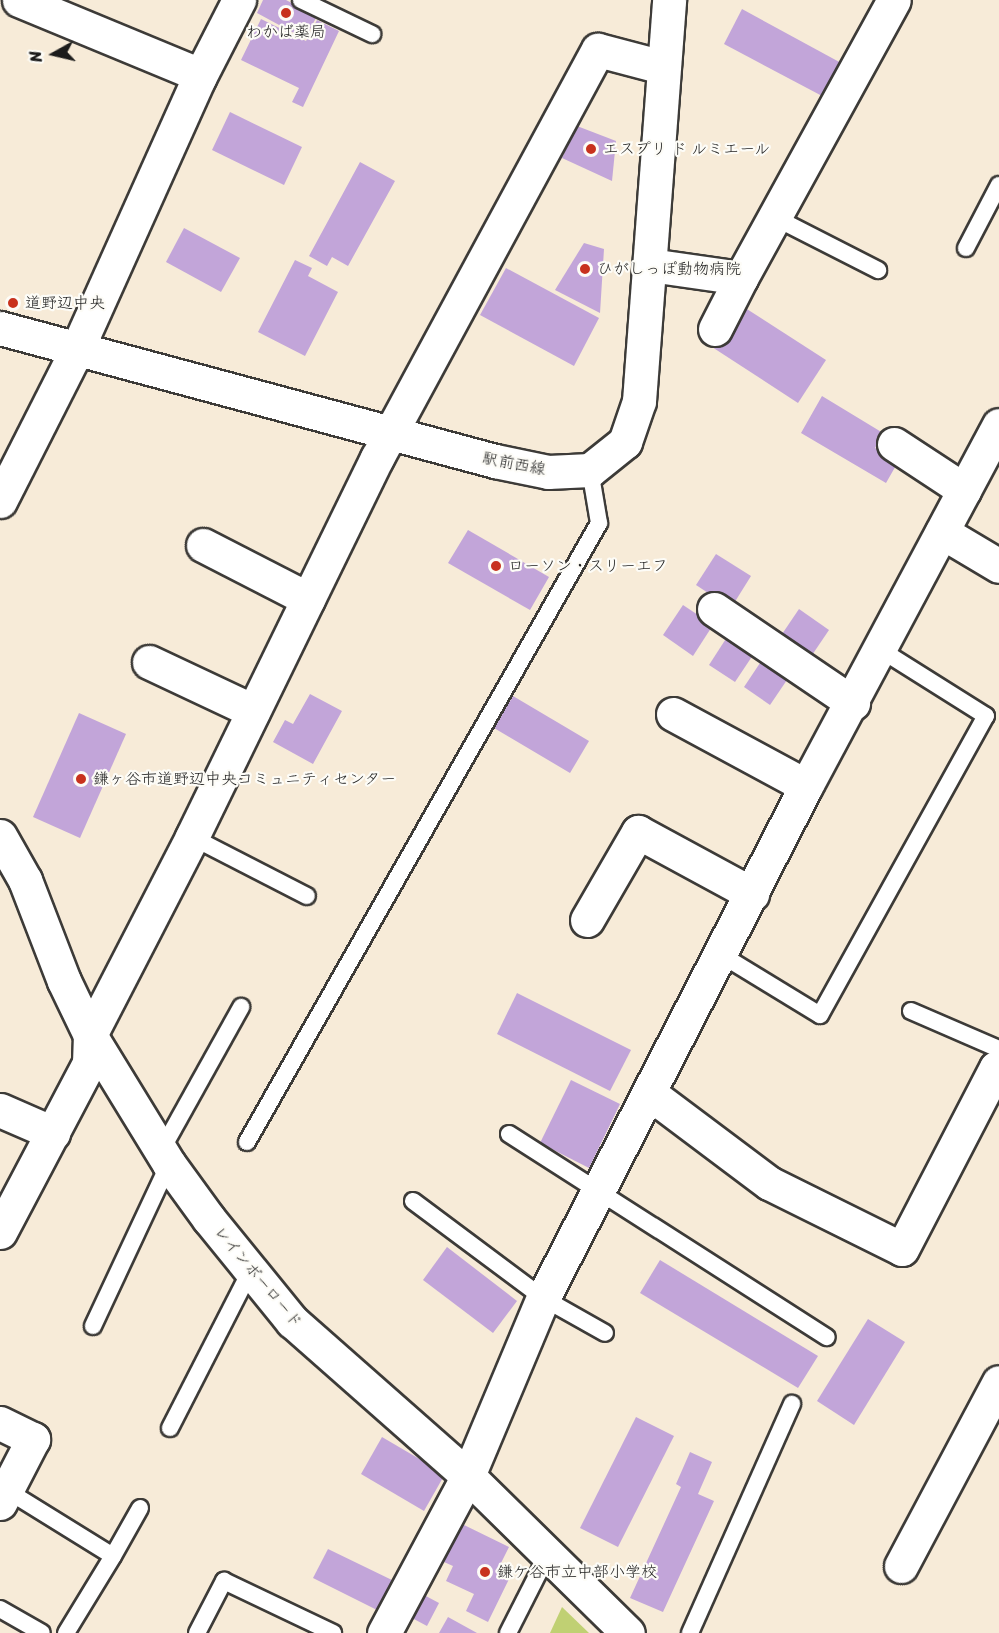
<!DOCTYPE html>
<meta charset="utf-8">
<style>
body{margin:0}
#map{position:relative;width:999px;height:1633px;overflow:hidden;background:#f7ebd8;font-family:Sriracha,"Klee One",sans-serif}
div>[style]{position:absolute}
.green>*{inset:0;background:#c0d073}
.building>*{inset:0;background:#c2a5d9}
.roads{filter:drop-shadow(2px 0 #3d3b38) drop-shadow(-2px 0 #3d3b38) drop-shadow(0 2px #3d3b38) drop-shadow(0 -2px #3d3b38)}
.service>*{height:16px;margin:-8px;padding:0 8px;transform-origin:8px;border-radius:8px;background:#fff}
.minor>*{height:33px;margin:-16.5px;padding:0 16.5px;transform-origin:16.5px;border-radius:16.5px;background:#fff}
.tertiary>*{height:33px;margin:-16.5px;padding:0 16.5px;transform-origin:16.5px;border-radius:16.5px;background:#fff}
.dots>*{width:16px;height:16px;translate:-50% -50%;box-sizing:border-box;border:3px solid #fdfcf7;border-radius:50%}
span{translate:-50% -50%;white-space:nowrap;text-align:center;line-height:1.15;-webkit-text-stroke:4.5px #fdfcf7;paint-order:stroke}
.poi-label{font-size:16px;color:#1c1c1c}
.left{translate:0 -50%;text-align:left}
.street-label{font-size:16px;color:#1c1c1c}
.north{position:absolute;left:24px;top:24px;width:60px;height:60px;-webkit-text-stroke:4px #fdfcf7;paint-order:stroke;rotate:262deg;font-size:16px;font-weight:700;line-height:24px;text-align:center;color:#1c1c1c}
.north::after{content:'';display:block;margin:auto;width:21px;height:27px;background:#1c1c1c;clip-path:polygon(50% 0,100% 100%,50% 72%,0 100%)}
</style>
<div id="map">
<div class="green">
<i style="clip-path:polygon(562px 1607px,589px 1633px,550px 1633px)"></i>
</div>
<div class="building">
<i style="clip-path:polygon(263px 0,286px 0,317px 16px,305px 39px,257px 13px)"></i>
<i style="clip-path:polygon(742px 9px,843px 64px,824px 97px,724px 44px)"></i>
<i style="clip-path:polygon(261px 19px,306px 41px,317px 20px,339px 31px,303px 107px,292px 102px,299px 88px,241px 60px)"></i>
<i style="clip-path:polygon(230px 112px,302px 147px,284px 185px,212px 150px)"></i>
<i style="clip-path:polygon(577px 126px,616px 141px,612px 181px,562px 158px)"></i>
<i style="clip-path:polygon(360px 162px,395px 181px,348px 266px,332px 257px,327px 266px,309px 256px)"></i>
<i style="clip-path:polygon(184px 228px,240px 258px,221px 292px,166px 262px)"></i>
<i style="clip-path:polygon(584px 243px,604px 249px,600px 313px,555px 290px)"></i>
<i style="clip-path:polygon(295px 260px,312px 268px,308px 276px,338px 292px,305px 356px,258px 332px)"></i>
<i style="clip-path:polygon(506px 268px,599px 318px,574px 366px,480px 315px)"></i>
<i style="clip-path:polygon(739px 304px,826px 360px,798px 403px,712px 347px)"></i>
<i style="clip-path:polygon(822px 396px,883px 433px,875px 448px,898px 462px,886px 483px,801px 433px)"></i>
<i style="clip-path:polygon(468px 530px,549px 577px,530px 610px,448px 563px)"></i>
<i style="clip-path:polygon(716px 554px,751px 576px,731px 608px,696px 585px)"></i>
<i style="clip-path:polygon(683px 605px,713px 625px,693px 656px,663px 635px)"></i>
<i style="clip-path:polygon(799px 609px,829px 630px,808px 661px,778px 640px)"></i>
<i style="clip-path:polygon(729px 634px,755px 652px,735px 682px,709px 665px)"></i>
<i style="clip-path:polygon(764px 657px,791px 674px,770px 705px,744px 687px)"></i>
<i style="clip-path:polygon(310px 694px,342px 711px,313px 764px,273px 742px,285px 720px,293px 724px)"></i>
<i style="clip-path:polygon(513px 696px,589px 741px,570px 773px,494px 728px)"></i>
<i style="clip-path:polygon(79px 713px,126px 734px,80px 838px,33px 817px)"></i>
<i style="clip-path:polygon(517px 993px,631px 1050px,610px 1091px,497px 1034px)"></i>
<i style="clip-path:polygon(571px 1080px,620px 1104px,589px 1168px,540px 1143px)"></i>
<i style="clip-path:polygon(447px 1247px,517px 1301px,493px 1333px,423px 1280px)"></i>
<i style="clip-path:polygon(660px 1260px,818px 1356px,798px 1388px,640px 1293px)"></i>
<i style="clip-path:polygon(868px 1319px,905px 1342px,854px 1425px,817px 1401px)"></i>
<i style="clip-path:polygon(636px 1417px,674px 1436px,618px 1547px,580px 1528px)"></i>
<i style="clip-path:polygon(382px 1437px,445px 1474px,424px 1511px,361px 1474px)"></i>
<i style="clip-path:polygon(690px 1452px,712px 1462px,698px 1494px,714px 1501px,663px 1612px,630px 1598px,681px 1487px,676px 1484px)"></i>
<i style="clip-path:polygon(462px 1524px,509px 1547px,499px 1567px,512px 1573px,488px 1622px,466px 1611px,474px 1594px,446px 1581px,453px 1566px,444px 1562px)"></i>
<i style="clip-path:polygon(328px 1549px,394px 1581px,379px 1611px,313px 1578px)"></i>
<i style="clip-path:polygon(424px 1595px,439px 1603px,427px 1626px,412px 1618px)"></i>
<i style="clip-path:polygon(448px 1617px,477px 1633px,439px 1633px)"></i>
</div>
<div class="roads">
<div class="service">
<i style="left:301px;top:0;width:79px;rotate:25.6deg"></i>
<i style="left:774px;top:217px;width:117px;rotate:27deg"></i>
<i style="left:966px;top:248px;width:71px;rotate:-62.4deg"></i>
<i style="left:192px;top:837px;width:129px;rotate:27.2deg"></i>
<i style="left:720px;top:954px;width:117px;rotate:31.4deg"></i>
<i style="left:820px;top:1015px;width:342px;rotate:-61deg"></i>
<i style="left:986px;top:716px;width:124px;rotate:-147.8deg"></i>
<i style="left:911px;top:1011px;width:96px;rotate:23.4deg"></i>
<i style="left:509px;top:1134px;width:377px;rotate:32.6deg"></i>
<i style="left:247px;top:1142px;width:712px;rotate:-60.37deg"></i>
<i style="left:599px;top:523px;width:54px;rotate:-99.6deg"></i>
<i style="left:161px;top:1151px;width:165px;rotate:-60.9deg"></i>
<i style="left:413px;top:1201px;width:162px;rotate:36.7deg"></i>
<i style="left:543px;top:1298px;width:71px;rotate:29.4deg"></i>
<i style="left:93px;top:1326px;width:179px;rotate:-64.9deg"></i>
<i style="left:170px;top:1428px;width:178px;rotate:-62.9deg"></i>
<i style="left:8px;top:1491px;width:123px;rotate:31.8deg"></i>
<i style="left:113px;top:1556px;width:90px;rotate:121.4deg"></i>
<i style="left:113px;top:1556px;width:55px;rotate:-60.6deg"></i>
<i style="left:0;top:1609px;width:48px;rotate:29.7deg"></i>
<i style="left:197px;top:1633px;width:59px;rotate:-62.6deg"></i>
<i style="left:224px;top:1581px;width:121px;rotate:25.5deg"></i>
<i style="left:508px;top:1633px;width:86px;rotate:-63.1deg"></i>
<i style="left:690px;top:1633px;width:251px;rotate:-66deg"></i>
</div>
<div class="minor">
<i style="left:19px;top:0;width:196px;rotate:22.5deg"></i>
<i style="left:650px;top:265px;width:92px;rotate:8.1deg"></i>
<i style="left:741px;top:278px;width:317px;rotate:-61.2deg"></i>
<i style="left:715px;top:329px;width:57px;rotate:-63deg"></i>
<i style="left:894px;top:444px;width:84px;rotate:33.3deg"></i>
<i style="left:0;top:501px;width:173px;rotate:-63.1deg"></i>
<i style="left:78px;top:347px;width:295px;rotate:-65.8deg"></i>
<i style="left:199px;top:78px;width:88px;rotate:-62.9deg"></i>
<i style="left:942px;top:532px;width:66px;rotate:30.8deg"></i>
<i style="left:203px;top:545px;width:118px;rotate:27.2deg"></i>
<i style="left:714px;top:609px;width:168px;rotate:34.1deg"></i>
<i style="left:149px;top:662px;width:115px;rotate:25.2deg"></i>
<i style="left:673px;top:714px;width:151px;rotate:28.4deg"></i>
<i style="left:0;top:836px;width:51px;rotate:60.4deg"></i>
<i style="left:25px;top:880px;width:108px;rotate:68.9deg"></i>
<i style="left:64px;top:981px;width:60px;rotate:64.3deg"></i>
<i style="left:90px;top:1035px;width:151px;rotate:58.5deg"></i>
<i style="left:169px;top:1164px;width:68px;rotate:54deg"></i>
<i style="left:209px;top:1219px;width:132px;rotate:50.9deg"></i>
<i style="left:292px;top:1321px;width:235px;rotate:41.4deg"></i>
<i style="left:468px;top:1476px;width:224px;rotate:44.5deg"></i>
<i style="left:587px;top:920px;width:102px;rotate:-59.9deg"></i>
<i style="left:638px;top:832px;width:130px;rotate:28.5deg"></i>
<i style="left:649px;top:1093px;width:150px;rotate:36.9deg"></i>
<i style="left:769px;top:1183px;width:148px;rotate:26.4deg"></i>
<i style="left:902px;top:1249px;width:204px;rotate:-62.6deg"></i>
<i style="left:996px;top:1068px;width:4px;rotate:34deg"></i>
<i style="left:0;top:1110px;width:58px;rotate:23.5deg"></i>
<i style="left:0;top:1232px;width:191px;rotate:-62.2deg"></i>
<i style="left:89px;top:1063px;width:28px;rotate:-88deg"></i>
<i style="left:90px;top:1035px;width:223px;rotate:-62.7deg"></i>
<i style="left:192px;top:837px;width:422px;rotate:-64deg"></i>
<i style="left:377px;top:458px;width:464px;rotate:-61.6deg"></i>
<i style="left:598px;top:50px;width:67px;rotate:14.7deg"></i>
<i style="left:0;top:1423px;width:37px;rotate:26deg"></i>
<i style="left:33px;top:1439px;width:72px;rotate:117.3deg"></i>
<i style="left:901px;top:1566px;width:208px;rotate:-62deg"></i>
<i style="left:384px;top:1633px;width:178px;rotate:-61.9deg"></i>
<i style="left:468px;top:1476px;width:193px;rotate:-67.2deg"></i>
<i style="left:543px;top:1298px;width:576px;rotate:-62.81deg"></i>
<i style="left:806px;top:786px;width:409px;rotate:-61.9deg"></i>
</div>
<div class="tertiary">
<i style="left:0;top:328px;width:513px;rotate:15.04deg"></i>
<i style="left:495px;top:461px;width:54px;rotate:11.7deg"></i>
<i style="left:548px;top:472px;width:42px;rotate:-2.7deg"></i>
<i style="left:590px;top:470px;width:45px;rotate:-38.7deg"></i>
<i style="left:625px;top:442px;width:43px;rotate:-71.1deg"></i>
<i style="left:639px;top:401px;width:402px;rotate:-85.7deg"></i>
</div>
</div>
<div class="dots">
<i style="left:286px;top:13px;background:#c8321e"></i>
<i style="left:591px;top:149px;background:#c8321e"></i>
<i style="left:585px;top:269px;background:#c8321e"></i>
<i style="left:13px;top:303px;background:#c8321e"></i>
<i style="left:496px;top:566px;background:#c8321e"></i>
<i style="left:81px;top:779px;background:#c8321e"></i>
<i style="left:485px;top:1572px;background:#c8321e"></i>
</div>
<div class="poi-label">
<span style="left:286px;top:32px">わかば薬局</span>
<span class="left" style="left:603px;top:149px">エスプリ ド ルミエール</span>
<span class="left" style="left:597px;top:269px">ひがしっぽ動物病院</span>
<span class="left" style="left:25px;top:303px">道野辺中央</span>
<span class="left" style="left:508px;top:566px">ローソン・スリーエフ</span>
<span class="left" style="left:93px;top:779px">鎌ヶ谷市道野辺中央コミュニティセンター</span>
<span class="left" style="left:497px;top:1572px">鎌ケ谷市立中部小学校</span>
</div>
<div class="street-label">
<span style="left:514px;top:464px;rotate:11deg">駅前西線</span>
<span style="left:258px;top:1277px;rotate:50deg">レインボーロード</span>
</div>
<div class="north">N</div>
</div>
